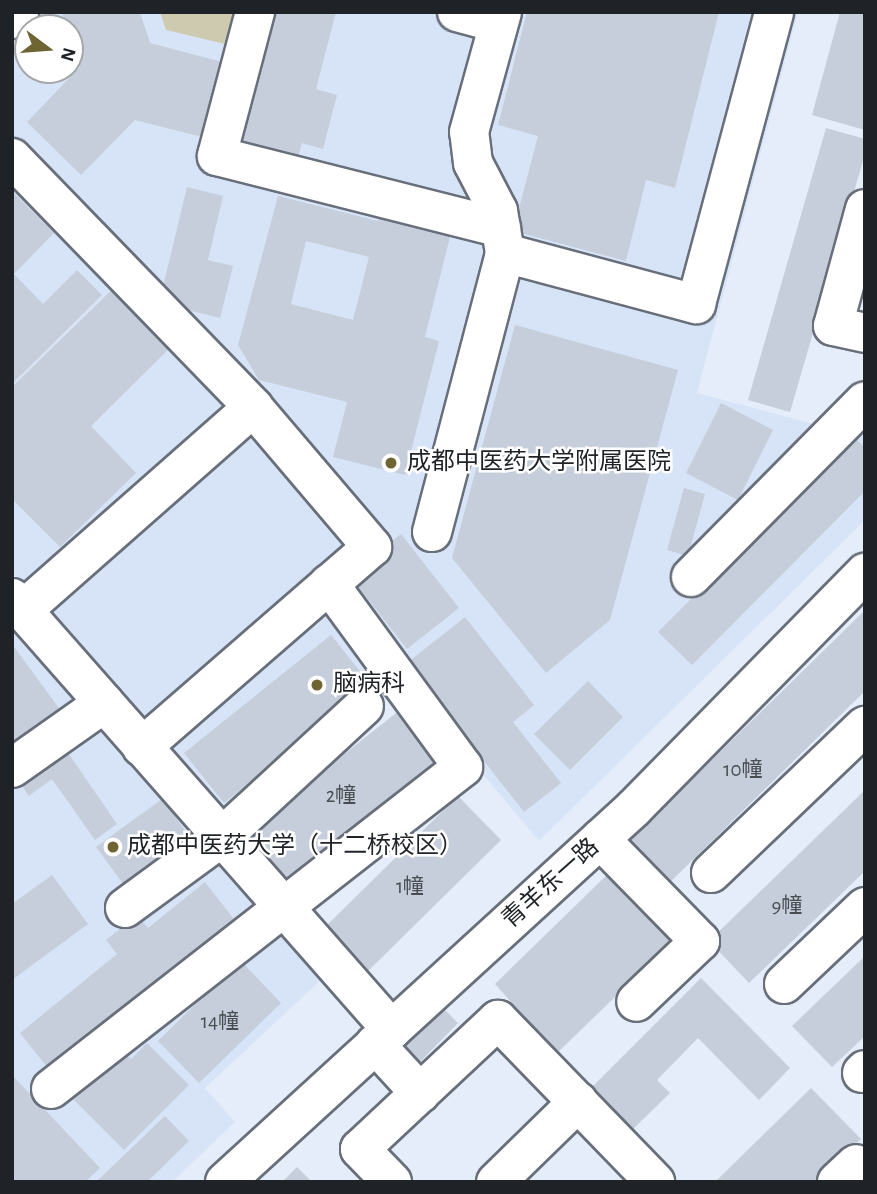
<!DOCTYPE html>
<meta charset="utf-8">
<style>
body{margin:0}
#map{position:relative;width:877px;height:1194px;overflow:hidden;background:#e4edf9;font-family:"Alegreya Sans","Noto Sans SC",sans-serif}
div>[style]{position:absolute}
.built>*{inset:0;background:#d7e4f7}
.green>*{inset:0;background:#cecaaf}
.building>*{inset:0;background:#c5ceda}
.roads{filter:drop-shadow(2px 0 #686f7a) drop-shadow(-2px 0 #686f7a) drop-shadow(0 2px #686f7a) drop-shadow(0 -2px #686f7a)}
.minor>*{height:38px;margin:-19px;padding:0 19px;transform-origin:19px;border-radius:19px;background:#fff}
.dots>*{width:19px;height:19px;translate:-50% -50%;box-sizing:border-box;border:4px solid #fff;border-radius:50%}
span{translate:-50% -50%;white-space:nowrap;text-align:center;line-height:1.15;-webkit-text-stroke:5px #fff;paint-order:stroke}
.number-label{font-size:21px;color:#484d53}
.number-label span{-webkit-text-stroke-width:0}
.poi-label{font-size:24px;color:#1f2226}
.left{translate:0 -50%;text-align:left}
.street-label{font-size:24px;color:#1f2226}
.frame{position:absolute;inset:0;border:14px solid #1f2226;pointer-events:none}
.north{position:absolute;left:14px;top:14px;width:70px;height:70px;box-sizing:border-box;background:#fff;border:2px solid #a5a7a8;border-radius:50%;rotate:106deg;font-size:19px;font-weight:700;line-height:28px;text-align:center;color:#1f2226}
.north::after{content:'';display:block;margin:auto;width:24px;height:32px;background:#6e6532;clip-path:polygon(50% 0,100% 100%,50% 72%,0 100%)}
</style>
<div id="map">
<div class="built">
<i style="clip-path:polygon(evenodd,12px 12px,798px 12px,697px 393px,836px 430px,865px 401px,865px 520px,539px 841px,406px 683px,228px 824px,12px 572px,12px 12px,28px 28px,70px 28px,70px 70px,28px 70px,28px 28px)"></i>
<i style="clip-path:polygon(12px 610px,324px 977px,205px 1088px,235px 1122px,172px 1182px,12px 1182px)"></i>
</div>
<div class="green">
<i style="clip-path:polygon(160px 12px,260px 12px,251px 50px,166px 30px)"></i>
</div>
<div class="building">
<i style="clip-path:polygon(62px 12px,140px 12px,150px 43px,230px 64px,210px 139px,135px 120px,81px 175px,27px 122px,80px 67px)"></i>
<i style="clip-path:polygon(267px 12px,336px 12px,316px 89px,337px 95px,323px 149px,302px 143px,298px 158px,233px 141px)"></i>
<i style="clip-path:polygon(527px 12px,719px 12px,675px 188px,646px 180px,626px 261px,513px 231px,538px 136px,498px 125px)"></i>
<i style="clip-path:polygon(840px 12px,865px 12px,865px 130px,812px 115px)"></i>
<i style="clip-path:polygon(826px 128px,865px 139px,865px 154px,790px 412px,748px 400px)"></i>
<i style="clip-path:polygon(187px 187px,223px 196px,208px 260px,233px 266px,220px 318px,159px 303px)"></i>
<i style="clip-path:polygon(12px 191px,54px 233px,14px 274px,43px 304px,77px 270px,102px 295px,12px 384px)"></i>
<i style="clip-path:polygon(evenodd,278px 196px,378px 221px,382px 207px,453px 225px,425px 337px,439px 341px,405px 475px,333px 457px,347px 402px,259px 380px,238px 345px,278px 196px,306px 241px,369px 257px,353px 320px,291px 304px,306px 241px)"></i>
<i style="clip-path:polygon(123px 279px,180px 338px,91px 426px,136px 473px,60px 547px,12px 499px,12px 387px)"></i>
<i style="clip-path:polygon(515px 325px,678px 370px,610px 620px,546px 673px,452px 558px)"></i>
<i style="clip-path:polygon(721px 403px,773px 430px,738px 500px,686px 473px)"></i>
<i style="clip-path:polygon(853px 436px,865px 448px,865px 491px,692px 665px,658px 632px)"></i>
<i style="clip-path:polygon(684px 488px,705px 494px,688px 556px,667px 550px)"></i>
<i style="clip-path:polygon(401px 534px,459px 608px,407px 649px,349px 575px)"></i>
<i style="clip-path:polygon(865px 610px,865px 691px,662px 890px,622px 848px)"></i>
<i style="clip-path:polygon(465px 617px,534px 705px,513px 722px,561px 783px,524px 812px,407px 663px)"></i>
<i style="clip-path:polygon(331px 635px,371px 685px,224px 803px,184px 753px)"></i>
<i style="clip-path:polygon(12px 644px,61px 711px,12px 747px)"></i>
<i style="clip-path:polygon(588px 681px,623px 717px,570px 770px,534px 734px)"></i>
<i style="clip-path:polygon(400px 710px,438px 760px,282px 882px,244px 833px)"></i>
<i style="clip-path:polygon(64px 747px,117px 824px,95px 840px,52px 779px,29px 796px,18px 780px)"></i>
<i style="clip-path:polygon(865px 790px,865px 871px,749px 983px,709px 941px)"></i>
<i style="clip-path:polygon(458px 796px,501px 840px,361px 978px,318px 934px)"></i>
<i style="clip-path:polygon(162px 799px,198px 848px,132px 896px,96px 847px)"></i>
<i style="clip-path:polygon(613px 869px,677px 937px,557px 1053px,495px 984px)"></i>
<i style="clip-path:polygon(52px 875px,88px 924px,12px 980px,12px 904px)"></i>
<i style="clip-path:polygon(205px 882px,240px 927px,55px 1077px,20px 1033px,117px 954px,106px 940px,137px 915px,148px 928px)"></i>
<i style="clip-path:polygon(865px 956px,865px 1036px,832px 1067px,792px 1026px)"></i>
<i style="clip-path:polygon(240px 960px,281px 1003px,199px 1083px,158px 1041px)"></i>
<i style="clip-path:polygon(701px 978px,790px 1068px,759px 1100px,698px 1038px,657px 1080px,670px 1093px,633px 1129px,592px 1087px)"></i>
<i style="clip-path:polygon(441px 1006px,458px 1023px,419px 1063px,401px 1047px)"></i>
<i style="clip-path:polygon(147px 1043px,189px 1085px,124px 1150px,67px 1093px,116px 1044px,131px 1059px)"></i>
<i style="clip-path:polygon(12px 1075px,100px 1168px,85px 1182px,12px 1182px)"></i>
<i style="clip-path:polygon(811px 1088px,861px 1139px,817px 1182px,715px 1182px)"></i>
<i style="clip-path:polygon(165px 1116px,189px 1141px,147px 1182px,96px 1182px)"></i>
<i style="clip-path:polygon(297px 1167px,312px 1182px,282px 1182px)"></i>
</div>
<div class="roads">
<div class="minor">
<i style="left:255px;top:12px;width:149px;rotate:104.8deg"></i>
<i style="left:217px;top:156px;width:293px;rotate:14.2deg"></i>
<i style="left:457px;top:12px;width:42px;rotate:15deg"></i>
<i style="left:12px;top:19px;width:10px;rotate:-45deg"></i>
<i style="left:12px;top:158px;width:347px;rotate:45.9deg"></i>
<i style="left:253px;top:407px;width:184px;rotate:49.6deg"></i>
<i style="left:372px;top:547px;width:305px;rotate:139deg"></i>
<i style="left:865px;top:209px;width:121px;rotate:105.3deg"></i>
<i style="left:833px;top:326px;width:33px;rotate:12deg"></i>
<i style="left:505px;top:253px;width:198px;rotate:15deg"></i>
<i style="left:696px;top:304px;width:302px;rotate:-75deg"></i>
<i style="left:432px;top:532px;width:288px;rotate:-75.3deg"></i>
<i style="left:505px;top:253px;width:43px;rotate:-99.5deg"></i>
<i style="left:498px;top:211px;width:54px;rotate:-117.5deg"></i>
<i style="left:473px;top:163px;width:31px;rotate:-97deg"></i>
<i style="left:469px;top:132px;width:124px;rotate:-74.6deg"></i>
<i style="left:691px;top:577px;width:247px;rotate:-45.3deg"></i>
<i style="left:12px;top:598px;width:575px;rotate:48.66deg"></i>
<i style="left:23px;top:610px;width:307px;rotate:-41.4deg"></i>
<i style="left:12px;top:768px;width:113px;rotate:-35.2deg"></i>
<i style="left:600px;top:839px;width:143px;rotate:45.6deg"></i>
<i style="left:700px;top:941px;width:88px;rotate:136.4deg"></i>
<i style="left:711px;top:873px;width:213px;rotate:-43.7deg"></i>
<i style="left:125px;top:908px;width:120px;rotate:-36.2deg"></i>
<i style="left:222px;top:837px;width:193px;rotate:-42.7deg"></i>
<i style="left:784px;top:984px;width:112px;rotate:-43.5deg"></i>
<i style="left:375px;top:1044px;width:67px;rotate:47.4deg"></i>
<i style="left:862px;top:1073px;width:4px;rotate:-45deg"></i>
<i style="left:51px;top:1089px;width:523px;rotate:-38.01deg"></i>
<i style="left:463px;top:767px;width:227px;rotate:-126.2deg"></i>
<i style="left:225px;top:1182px;width:554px;rotate:-42.44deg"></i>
<i style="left:634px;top:808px;width:330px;rotate:-45.5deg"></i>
<i style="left:392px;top:1182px;width:46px;rotate:-134.1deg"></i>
<i style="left:360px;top:1149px;width:189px;rotate:-43.1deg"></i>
<i style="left:498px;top:1020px;width:226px;rotate:45.9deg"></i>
<i style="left:496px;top:1182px;width:115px;rotate:-44.3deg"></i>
<i style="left:837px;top:1182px;width:26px;rotate:-43deg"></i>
</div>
</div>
<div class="dots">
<i style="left:391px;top:463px;background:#6e6532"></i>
<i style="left:317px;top:685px;background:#6e6532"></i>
<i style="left:113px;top:847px;background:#6e6532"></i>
</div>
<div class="number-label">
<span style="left:743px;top:770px">10幢</span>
<span style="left:341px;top:796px">2幢</span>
<span style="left:410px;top:887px">1幢</span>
<span style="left:787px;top:906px">9幢</span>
<span style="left:220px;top:1022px">14幢</span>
</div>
<div class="poi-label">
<span class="left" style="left:407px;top:463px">成都中医药大学附属医院</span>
<span class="left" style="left:333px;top:685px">脑病科</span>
<span class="left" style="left:127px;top:847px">成都中医药大学（十二桥校区）</span>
</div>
<div class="street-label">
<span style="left:551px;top:884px;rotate:-42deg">青羊东一路</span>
</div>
<div class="frame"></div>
<div class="north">N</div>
</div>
